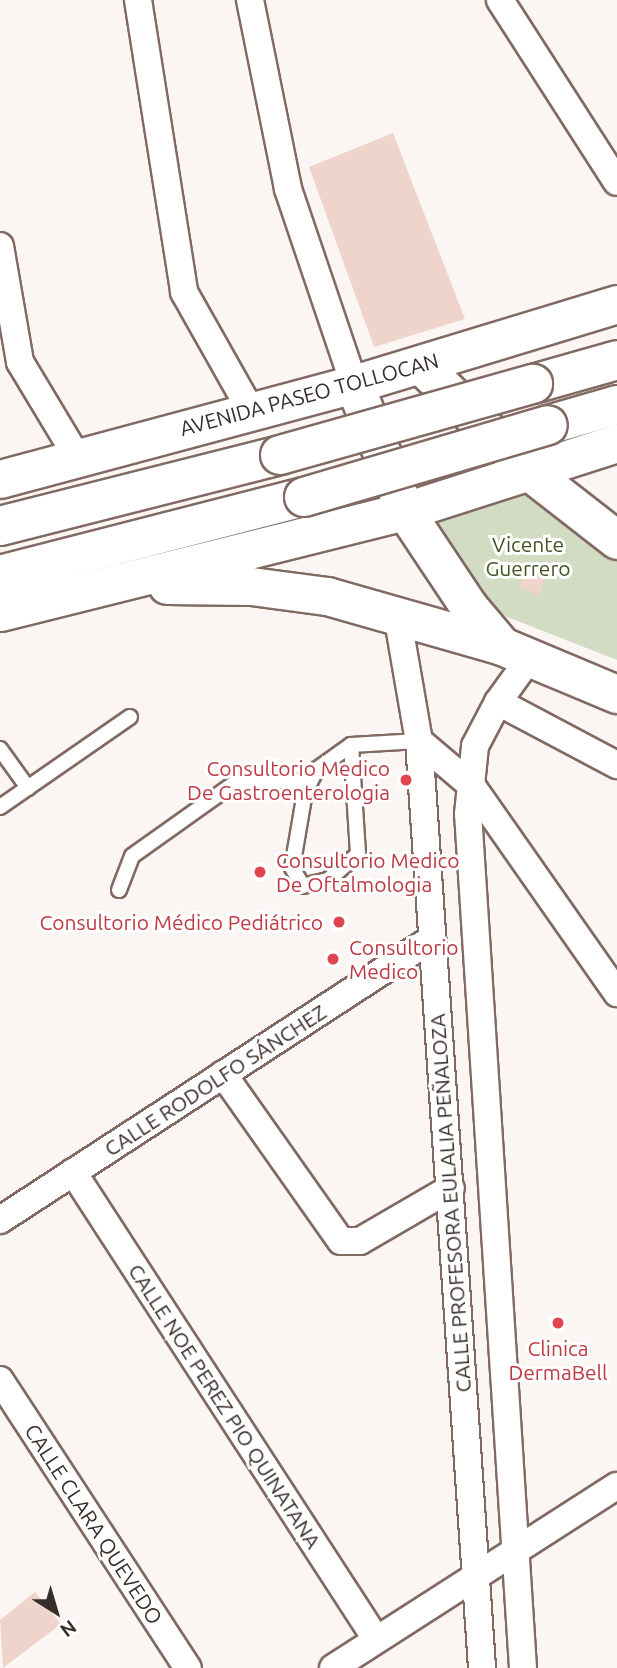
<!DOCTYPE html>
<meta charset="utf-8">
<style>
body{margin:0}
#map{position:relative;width:617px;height:1668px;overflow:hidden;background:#fbf6f4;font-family:Ubuntu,sans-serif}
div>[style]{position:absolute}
.green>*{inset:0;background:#d2dcc2}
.building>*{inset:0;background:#efd4cb}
.roads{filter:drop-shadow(2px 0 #816a62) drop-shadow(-2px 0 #816a62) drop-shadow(0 2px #816a62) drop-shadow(0 -2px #816a62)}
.service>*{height:14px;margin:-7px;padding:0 7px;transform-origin:7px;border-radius:7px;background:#fff}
.minor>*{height:26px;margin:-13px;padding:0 13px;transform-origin:13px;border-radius:13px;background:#fff}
.secondary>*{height:37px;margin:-18.5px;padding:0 18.5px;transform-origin:18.5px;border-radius:18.5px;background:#fff}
.trunk>*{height:38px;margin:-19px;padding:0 19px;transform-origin:19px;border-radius:19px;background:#fff}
.bridges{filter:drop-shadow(2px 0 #816a62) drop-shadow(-2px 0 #816a62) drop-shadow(0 2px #816a62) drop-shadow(0 -2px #816a62)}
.trunk-bridge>*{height:38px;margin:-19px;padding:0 19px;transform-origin:19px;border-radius:19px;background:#fff}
.dots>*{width:19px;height:19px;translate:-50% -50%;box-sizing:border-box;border:4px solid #fff;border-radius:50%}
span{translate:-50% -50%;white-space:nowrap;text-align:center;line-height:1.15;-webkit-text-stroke:6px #fff;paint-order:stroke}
.street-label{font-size:21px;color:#372d29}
.park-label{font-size:21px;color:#435325}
.health-label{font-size:21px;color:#be3a42}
.right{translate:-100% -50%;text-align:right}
.left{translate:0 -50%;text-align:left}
.north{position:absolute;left:21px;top:1577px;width:70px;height:70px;-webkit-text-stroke:5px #fff;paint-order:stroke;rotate:143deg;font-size:19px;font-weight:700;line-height:28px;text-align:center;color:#372d29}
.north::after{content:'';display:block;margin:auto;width:24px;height:32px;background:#372d29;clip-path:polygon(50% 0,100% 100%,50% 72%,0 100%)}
</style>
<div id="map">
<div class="green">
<i style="clip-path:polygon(528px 482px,567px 508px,617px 558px,617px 660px,505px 616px,474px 591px,436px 532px,439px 506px)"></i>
</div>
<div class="building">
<i style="clip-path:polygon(393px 133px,465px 319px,374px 347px,309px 167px)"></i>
<i style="clip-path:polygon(527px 567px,546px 574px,539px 595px,519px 588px)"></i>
<i style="clip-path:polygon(35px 1592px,61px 1624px,3px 1668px,0 1620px)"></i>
</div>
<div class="roads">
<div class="service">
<i style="left:351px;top:745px;width:109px;rotate:86.3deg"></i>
<i style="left:358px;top:854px;width:40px;rotate:139deg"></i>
<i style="left:328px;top:880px;width:26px;rotate:167deg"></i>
<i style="left:303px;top:886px;width:21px;rotate:-121deg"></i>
<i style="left:292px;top:868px;width:77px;rotate:-80.3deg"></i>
<i style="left:305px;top:792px;width:25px;rotate:-63deg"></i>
<i style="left:316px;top:770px;width:43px;rotate:-35.5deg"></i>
<i style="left:351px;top:745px;width:68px;rotate:-3.4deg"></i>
<i style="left:0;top:749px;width:48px;rotate:54.3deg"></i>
<i style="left:0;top:807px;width:158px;rotate:-34.7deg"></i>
<i style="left:119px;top:890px;width:36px;rotate:-69deg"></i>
<i style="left:132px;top:856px;width:128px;rotate:-35.4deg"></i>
<i style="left:236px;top:782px;width:74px;rotate:-0.8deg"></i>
</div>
<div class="minor">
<i style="left:138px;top:0;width:296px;rotate:81deg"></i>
<i style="left:184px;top:292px;width:137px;rotate:60.6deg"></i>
<i style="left:250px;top:0;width:193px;rotate:78.6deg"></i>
<i style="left:288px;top:189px;width:206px;rotate:71.3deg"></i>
<i style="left:500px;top:0;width:216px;rotate:57.3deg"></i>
<i style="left:0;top:246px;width:118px;rotate:80.2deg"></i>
<i style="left:20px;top:362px;width:111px;rotate:59deg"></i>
<i style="left:397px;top:614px;width:129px;rotate:80.2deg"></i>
<i style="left:419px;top:741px;width:929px;rotate:86.11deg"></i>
<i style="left:498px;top:702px;width:135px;rotate:27.9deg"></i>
<i style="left:419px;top:741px;width:70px;rotate:40.3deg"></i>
<i style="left:472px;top:786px;width:253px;rotate:55deg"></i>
<i style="left:223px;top:1074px;width:204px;rotate:54.8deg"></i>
<i style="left:341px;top:1241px;width:19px"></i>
<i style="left:360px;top:1241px;width:105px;rotate:-30.2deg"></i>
<i style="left:73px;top:1172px;width:557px;rotate:57.02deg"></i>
<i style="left:0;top:1220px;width:513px;rotate:-33.07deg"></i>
<i style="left:0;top:1380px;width:344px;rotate:56.9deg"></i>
<i style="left:333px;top:1668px;width:337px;rotate:-32.7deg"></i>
<i style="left:523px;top:1668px;width:856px;rotate:-93.68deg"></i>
<i style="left:468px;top:814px;width:68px;rotate:-84.1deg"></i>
<i style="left:475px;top:746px;width:50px;rotate:-62.4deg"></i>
<i style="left:498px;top:702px;width:53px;rotate:-54.2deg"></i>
</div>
<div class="secondary">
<i style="left:421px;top:365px;width:154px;rotate:44.5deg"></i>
<i style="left:531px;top:473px;width:109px;rotate:37.9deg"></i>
<i style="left:354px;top:384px;width:137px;rotate:68.1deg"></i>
<i style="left:405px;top:511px;width:115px;rotate:56.3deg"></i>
<i style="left:469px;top:607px;width:51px;rotate:49.8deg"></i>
<i style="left:502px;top:646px;width:125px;rotate:22.7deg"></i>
<i style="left:0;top:479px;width:367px;rotate:-15deg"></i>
<i style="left:354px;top:384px;width:275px;rotate:-16.9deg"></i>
<i style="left:167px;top:585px;width:84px;rotate:0.7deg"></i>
<i style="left:251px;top:586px;width:77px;rotate:7.5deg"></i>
<i style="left:327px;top:596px;width:182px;rotate:15.9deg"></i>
<i style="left:0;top:612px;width:417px;rotate:-14deg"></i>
<i style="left:405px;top:511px;width:223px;rotate:-17.8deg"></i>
</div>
<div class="trunk">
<i style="left:533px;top:384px;width:87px;rotate:-15.9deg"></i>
<i style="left:548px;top:425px;width:72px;rotate:-16.2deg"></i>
<i style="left:0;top:526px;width:289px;rotate:-14.2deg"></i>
<i style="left:0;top:575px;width:314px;rotate:-14.4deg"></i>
</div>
</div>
<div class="bridges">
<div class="trunk-bridge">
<i style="left:280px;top:455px;width:263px;rotate:-15.7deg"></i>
<i style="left:304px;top:497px;width:254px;rotate:-16.4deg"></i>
</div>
</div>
<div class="dots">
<i style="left:406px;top:780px;background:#e0444e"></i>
<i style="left:260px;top:872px;background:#e0444e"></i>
<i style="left:339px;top:922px;background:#e0444e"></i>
<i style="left:333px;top:959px;background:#e0444e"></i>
<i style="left:558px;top:1323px;background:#e0444e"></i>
</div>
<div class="street-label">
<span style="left:309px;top:394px;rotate:-15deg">AVENIDA PASEO TOLLOCAN</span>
<span style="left:215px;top:1080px;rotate:-33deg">CALLE RODOLFO SÁNCHEZ</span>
<span style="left:450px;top:1203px;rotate:-94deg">CALLE PROFESORA EULALIA PEÑALOZA</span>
<span style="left:225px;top:1406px;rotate:57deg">CALLE NOE PEREZ PIO QUINATANA</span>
<span style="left:94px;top:1524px;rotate:57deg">CALLE CLARA QUEVEDO</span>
</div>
<div class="park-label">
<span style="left:528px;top:556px">Vicente<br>Guerrero</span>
</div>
<div class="health-label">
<span class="right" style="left:390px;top:780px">Consultorio Medico<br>De Gastroenterologia</span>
<span class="left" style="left:276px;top:872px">Consultorio Medico<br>De Oftalmologia</span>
<span class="right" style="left:323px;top:922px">Consultorio Médico Pediátrico</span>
<span class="left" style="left:349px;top:959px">Consultorio<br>Medico</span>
<span style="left:558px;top:1360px">Clinica<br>DermaBell</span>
</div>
<div class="north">N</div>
</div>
